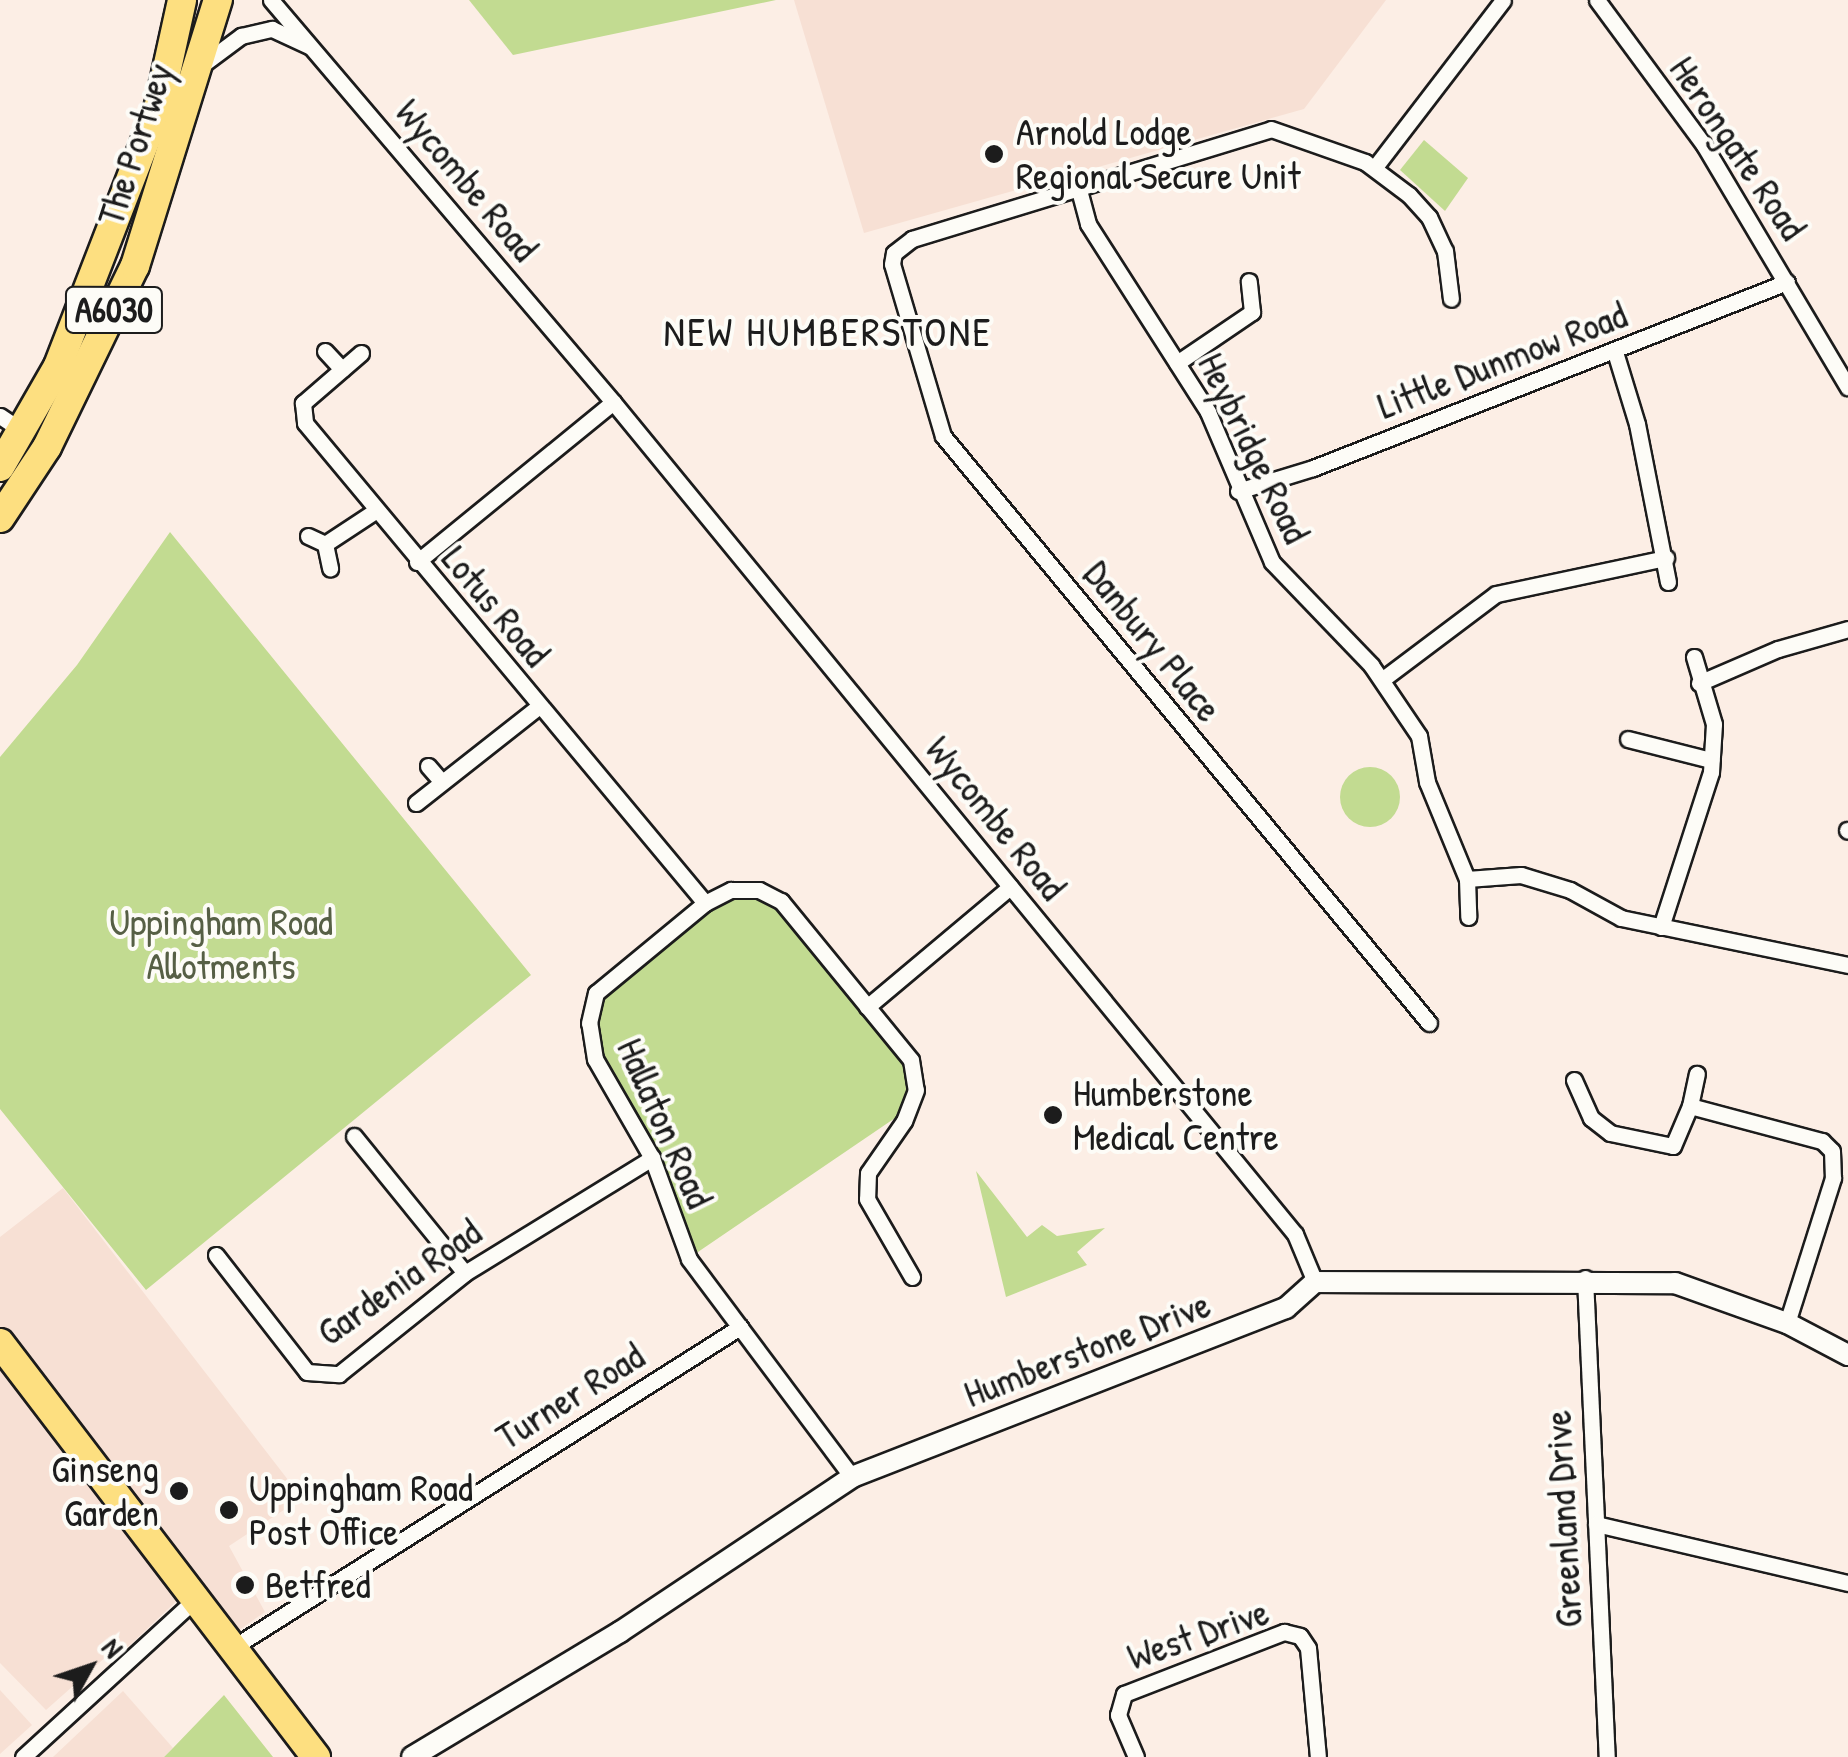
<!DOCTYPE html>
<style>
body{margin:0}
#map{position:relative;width:1848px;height:1757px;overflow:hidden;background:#fceee5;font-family:"Patrick Hand",sans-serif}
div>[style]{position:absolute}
.built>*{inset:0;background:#f7e0d4}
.green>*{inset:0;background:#c2db91}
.round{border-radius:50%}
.roads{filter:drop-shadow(2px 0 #1c1c1c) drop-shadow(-2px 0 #1c1c1c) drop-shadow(0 2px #1c1c1c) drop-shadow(0 -2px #1c1c1c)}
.minor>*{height:15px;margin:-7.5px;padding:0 7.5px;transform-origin:7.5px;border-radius:7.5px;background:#fdfcf7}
.tertiary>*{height:20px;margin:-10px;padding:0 10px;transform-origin:10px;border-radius:10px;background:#fdfcf7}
.trunk>*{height:28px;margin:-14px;padding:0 14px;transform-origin:14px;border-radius:14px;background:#fddf80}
.dots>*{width:28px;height:28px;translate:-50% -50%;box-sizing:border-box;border:5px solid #fdfcf7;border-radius:50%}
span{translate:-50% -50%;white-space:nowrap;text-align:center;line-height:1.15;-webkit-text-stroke:8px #fdfcf7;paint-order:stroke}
.shield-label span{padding:2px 8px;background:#fdfcf7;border:2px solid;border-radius:8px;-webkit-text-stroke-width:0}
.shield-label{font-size:35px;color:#1c1c1c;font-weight:700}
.poi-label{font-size:38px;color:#1c1c1c}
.left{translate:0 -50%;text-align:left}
.right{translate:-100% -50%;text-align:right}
.street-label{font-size:38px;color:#1c1c1c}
.park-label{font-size:38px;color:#565f45}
.neighbourhood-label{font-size:40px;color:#1c1c1c;letter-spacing:2.5px}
.north{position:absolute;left:40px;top:1617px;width:100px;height:100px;-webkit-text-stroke:8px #fdfcf7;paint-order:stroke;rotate:50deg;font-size:28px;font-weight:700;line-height:40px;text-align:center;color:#1c1c1c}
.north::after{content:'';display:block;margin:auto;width:35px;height:45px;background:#1c1c1c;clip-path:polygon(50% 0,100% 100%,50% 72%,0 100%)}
</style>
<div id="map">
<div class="built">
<i style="clip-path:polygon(794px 0,1386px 0,1304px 109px,864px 233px)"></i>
<i style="clip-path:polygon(63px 1188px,302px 1498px,229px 1546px,265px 1612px,239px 1630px,200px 1579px,114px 1660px,108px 1655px,46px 1710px,0 1663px,0 1237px)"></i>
<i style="clip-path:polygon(0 1690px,32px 1725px,0 1754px)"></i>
<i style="clip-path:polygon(123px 1691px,173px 1748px,164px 1757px,53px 1757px)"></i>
</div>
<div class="green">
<i style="clip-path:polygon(469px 0,776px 0,513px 55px)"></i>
<i style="clip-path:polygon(1424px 140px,1468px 178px,1445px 211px,1400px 170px)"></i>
<i style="clip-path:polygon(170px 532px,531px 975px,146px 1290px,0 1109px,0 757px,77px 665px)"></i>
<i class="round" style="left:1340px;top:767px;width:60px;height:60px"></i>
<i style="clip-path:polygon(733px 896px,758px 896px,777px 906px,905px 1063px,909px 1088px,898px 1116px,695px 1254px,659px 1154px,601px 1057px,594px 1021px,602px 997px,707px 908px)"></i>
<i style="clip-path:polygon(976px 1171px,1027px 1237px,1042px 1225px,1057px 1236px,1105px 1228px,1077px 1252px,1087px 1265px,1006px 1297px)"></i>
<i style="clip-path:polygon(224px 1695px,273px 1757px,164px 1757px,173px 1748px)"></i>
</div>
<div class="roads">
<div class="minor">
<i style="left:271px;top:0;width:528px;rotate:49.61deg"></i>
<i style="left:613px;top:402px;width:1076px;rotate:50.66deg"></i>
<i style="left:1295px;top:1234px;width:52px;rotate:67.4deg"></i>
<i style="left:1597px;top:0;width:180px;rotate:53.6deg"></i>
<i style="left:1704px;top:145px;width:282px;rotate:59.3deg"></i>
<i style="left:202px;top:65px;width:49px;rotate:-36.6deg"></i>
<i style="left:241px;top:36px;width:32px;rotate:-13deg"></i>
<i style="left:272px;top:29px;width:41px;rotate:24.7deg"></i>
<i style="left:1375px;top:167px;width:210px;rotate:-52.5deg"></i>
<i style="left:1079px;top:190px;width:35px;rotate:75deg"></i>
<i style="left:1088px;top:224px;width:223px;rotate:57.4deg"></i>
<i style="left:1208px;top:412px;width:163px;rotate:66.9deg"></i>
<i style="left:1272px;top:562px;width:143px;rotate:46.1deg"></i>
<i style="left:1371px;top:665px;width:86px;rotate:55.9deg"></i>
<i style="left:1419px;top:736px;width:47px;rotate:80.1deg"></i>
<i style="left:1427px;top:782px;width:105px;rotate:67.6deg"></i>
<i style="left:1467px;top:879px;width:38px;rotate:88deg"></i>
<i style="left:325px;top:351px;width:25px;rotate:47deg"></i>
<i style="left:1615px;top:352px;width:75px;rotate:73deg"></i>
<i style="left:1637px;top:424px;width:161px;rotate:78.9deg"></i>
<i style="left:361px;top:353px;width:77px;rotate:139.2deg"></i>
<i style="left:303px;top:403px;width:20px;rotate:84deg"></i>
<i style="left:305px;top:423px;width:625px;rotate:50.19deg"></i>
<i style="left:1177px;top:363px;width:91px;rotate:-34.2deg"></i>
<i style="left:1252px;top:312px;width:31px;rotate:-96deg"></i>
<i style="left:0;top:416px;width:29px;rotate:34deg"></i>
<i style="left:1238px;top:491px;width:78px;rotate:-17deg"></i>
<i style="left:1313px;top:468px;width:509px;rotate:-21.43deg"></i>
<i style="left:308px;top:536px;width:19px;rotate:25deg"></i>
<i style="left:325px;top:544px;width:25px;rotate:78deg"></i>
<i style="left:325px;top:544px;width:60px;rotate:-33.4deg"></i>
<i style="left:417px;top:562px;width:253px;rotate:-39.2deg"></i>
<i style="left:1383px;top:679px;width:141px;rotate:-37deg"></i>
<i style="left:1496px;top:594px;width:174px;rotate:-12deg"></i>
<i style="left:1699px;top:683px;width:86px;rotate:-23.3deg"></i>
<i style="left:1778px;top:649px;width:73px;rotate:-15.9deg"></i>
<i style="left:1628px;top:739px;width:86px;rotate:14.2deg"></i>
<i style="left:428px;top:766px;width:21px;rotate:49deg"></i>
<i style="left:416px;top:803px;width:155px;rotate:-38.2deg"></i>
<i style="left:1847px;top:830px;width:1px;rotate:45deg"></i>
<i style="left:1467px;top:879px;width:54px;rotate:-4.2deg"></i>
<i style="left:1521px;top:875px;width:51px;rotate:17deg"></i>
<i style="left:1570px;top:890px;width:58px;rotate:28.8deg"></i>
<i style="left:1621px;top:918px;width:232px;rotate:11.7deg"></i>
<i style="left:1661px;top:927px;width:163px;rotate:-72.1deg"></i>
<i style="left:1711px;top:772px;width:48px;rotate:-86.4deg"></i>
<i style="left:1714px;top:724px;width:70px;rotate:-106.6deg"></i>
<i style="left:867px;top:1007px;width:187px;rotate:-40deg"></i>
<i style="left:1429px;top:1023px;width:762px;rotate:-129.62deg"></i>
<i style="left:943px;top:436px;width:179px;rotate:-106.5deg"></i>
<i style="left:892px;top:264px;width:11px;rotate:-80deg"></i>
<i style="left:894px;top:253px;width:23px;rotate:-38deg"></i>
<i style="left:912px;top:239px;width:375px;rotate:-17deg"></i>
<i style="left:1271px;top:129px;width:100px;rotate:19.3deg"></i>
<i style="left:1365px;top:162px;width:55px;rotate:36.9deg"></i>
<i style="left:1409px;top:195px;width:30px;rotate:48deg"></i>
<i style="left:1429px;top:217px;width:38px;rotate:65deg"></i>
<i style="left:1445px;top:251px;width:48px;rotate:82.9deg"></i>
<i style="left:1574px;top:1080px;width:42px;rotate:65.9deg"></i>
<i style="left:1591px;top:1118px;width:24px;rotate:38deg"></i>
<i style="left:1610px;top:1133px;width:64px;rotate:11.7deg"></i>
<i style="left:1673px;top:1146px;width:43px;rotate:-67deg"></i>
<i style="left:1690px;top:1106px;width:137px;rotate:14.9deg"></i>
<i style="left:1822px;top:1141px;width:14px;rotate:45deg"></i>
<i style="left:1832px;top:1151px;width:27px;rotate:88deg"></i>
<i style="left:1833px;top:1178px;width:152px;rotate:107.6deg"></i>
<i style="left:1690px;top:1106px;width:33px;rotate:-78deg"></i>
<i style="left:354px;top:1136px;width:176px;rotate:51deg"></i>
<i style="left:216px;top:1255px;width:148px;rotate:52.1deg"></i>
<i style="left:307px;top:1372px;width:32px;rotate:4deg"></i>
<i style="left:339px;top:1374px;width:161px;rotate:-38.7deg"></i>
<i style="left:465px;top:1273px;width:220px;rotate:-31.6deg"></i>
<i style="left:1585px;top:1278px;width:480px;rotate:87.4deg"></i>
<i style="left:852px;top:1477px;width:272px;rotate:-126.8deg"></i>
<i style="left:689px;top:1259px;width:108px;rotate:-110.1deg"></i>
<i style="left:652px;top:1158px;width:114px;rotate:-119.9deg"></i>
<i style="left:595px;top:1059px;width:36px;rotate:-99deg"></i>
<i style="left:589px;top:1023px;width:31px;rotate:-77deg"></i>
<i style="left:596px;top:993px;width:141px;rotate:-39.5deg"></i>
<i style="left:705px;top:903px;width:29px;rotate:-27deg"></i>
<i style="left:731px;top:890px;width:28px"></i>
<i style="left:759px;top:890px;width:25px;rotate:27deg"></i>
<i style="left:781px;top:901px;width:205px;rotate:50.7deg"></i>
<i style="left:911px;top:1060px;width:30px;rotate:81deg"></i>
<i style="left:916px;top:1090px;width:33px;rotate:111deg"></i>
<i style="left:904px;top:1121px;width:63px;rotate:124.7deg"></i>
<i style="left:868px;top:1173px;width:26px;rotate:92deg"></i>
<i style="left:867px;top:1199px;width:90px;rotate:60deg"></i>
<i style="left:1596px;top:1524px;width:259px;rotate:13.2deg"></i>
<i style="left:232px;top:1648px;width:601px;rotate:-32.29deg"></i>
<i style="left:23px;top:1757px;width:231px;rotate:-42.5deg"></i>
<i style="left:1136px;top:1757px;width:46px;rotate:-113.2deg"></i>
<i style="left:1118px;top:1715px;width:22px;rotate:-74deg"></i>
<i style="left:1124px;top:1694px;width:172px;rotate:-21.2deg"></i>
<i style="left:1284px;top:1632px;width:16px;rotate:14deg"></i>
<i style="left:1300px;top:1636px;width:14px;rotate:56deg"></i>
<i style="left:1308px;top:1648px;width:109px;rotate:84.8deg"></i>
</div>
<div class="tertiary">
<i style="left:412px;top:1757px;width:243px;rotate:-31deg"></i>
<i style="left:620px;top:1632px;width:279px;rotate:-33.7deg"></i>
<i style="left:852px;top:1477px;width:466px;rotate:-21.3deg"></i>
<i style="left:1286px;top:1308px;width:39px;rotate:-42deg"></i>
<i style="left:1315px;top:1282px;width:360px;rotate:0.2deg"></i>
<i style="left:1675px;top:1283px;width:119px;rotate:19.7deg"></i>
<i style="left:1787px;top:1323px;width:69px;rotate:27.7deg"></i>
</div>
<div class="trunk">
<i style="left:0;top:467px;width:116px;rotate:-60.1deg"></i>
<i style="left:58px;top:366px;width:280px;rotate:-68.8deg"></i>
<i style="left:159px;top:105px;width:107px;rotate:-77.6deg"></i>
<i style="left:0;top:518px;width:85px;rotate:-56.5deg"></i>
<i style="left:47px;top:447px;width:201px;rotate:-64.1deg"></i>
<i style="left:135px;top:266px;width:279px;rotate:-72.7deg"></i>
<i style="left:0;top:1343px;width:521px;rotate:52.65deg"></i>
</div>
</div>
<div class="dots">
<i style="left:994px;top:154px;background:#1c1c1c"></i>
<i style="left:1053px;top:1115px;background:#1c1c1c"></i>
<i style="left:179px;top:1491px;background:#1c1c1c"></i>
<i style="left:229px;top:1510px;background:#1c1c1c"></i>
<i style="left:245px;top:1585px;background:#1c1c1c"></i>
</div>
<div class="shield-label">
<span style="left:114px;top:310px">A6030</span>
</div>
<div class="poi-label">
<span class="left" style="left:1016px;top:154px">Arnold Lodge<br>Regional Secure Unit</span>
<span class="left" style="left:1073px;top:1115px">Humberstone<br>Medical Centre</span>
<span class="right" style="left:159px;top:1491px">Ginseng<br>Garden</span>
<span class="left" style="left:249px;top:1510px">Uppingham Road<br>Post Office</span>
<span class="left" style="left:265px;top:1585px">Betfred</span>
</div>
<div class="street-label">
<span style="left:135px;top:144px;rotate:-72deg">The Portwey</span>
<span style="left:1738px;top:148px;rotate:56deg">Herongate Road</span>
<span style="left:467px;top:180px;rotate:50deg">Wycombe Road</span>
<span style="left:1502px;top:360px;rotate:-21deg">Little Dunmow Road</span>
<span style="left:1254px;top:448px;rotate:64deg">Heybridge Road</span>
<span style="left:496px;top:606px;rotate:50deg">Lotus Road</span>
<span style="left:1153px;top:641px;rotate:51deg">Danbury Place</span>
<span style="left:996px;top:818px;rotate:51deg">Wycombe Road</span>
<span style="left:665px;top:1123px;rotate:66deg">Hallaton Road</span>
<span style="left:399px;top:1282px;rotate:-35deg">Gardenia Road</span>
<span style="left:1087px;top:1349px;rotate:-21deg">Humberstone Drive</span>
<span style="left:570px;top:1396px;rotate:-32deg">Turner Road</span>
<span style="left:1563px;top:1519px;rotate:-93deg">Greenland Drive</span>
<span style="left:1198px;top:1634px;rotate:-19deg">West Drive</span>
</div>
<div class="park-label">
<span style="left:221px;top:944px">Uppingham Road<br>Allotments</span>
</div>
<div class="neighbourhood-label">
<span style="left:828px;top:331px">NEW HUMBERSTONE</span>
</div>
<div class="north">N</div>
</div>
